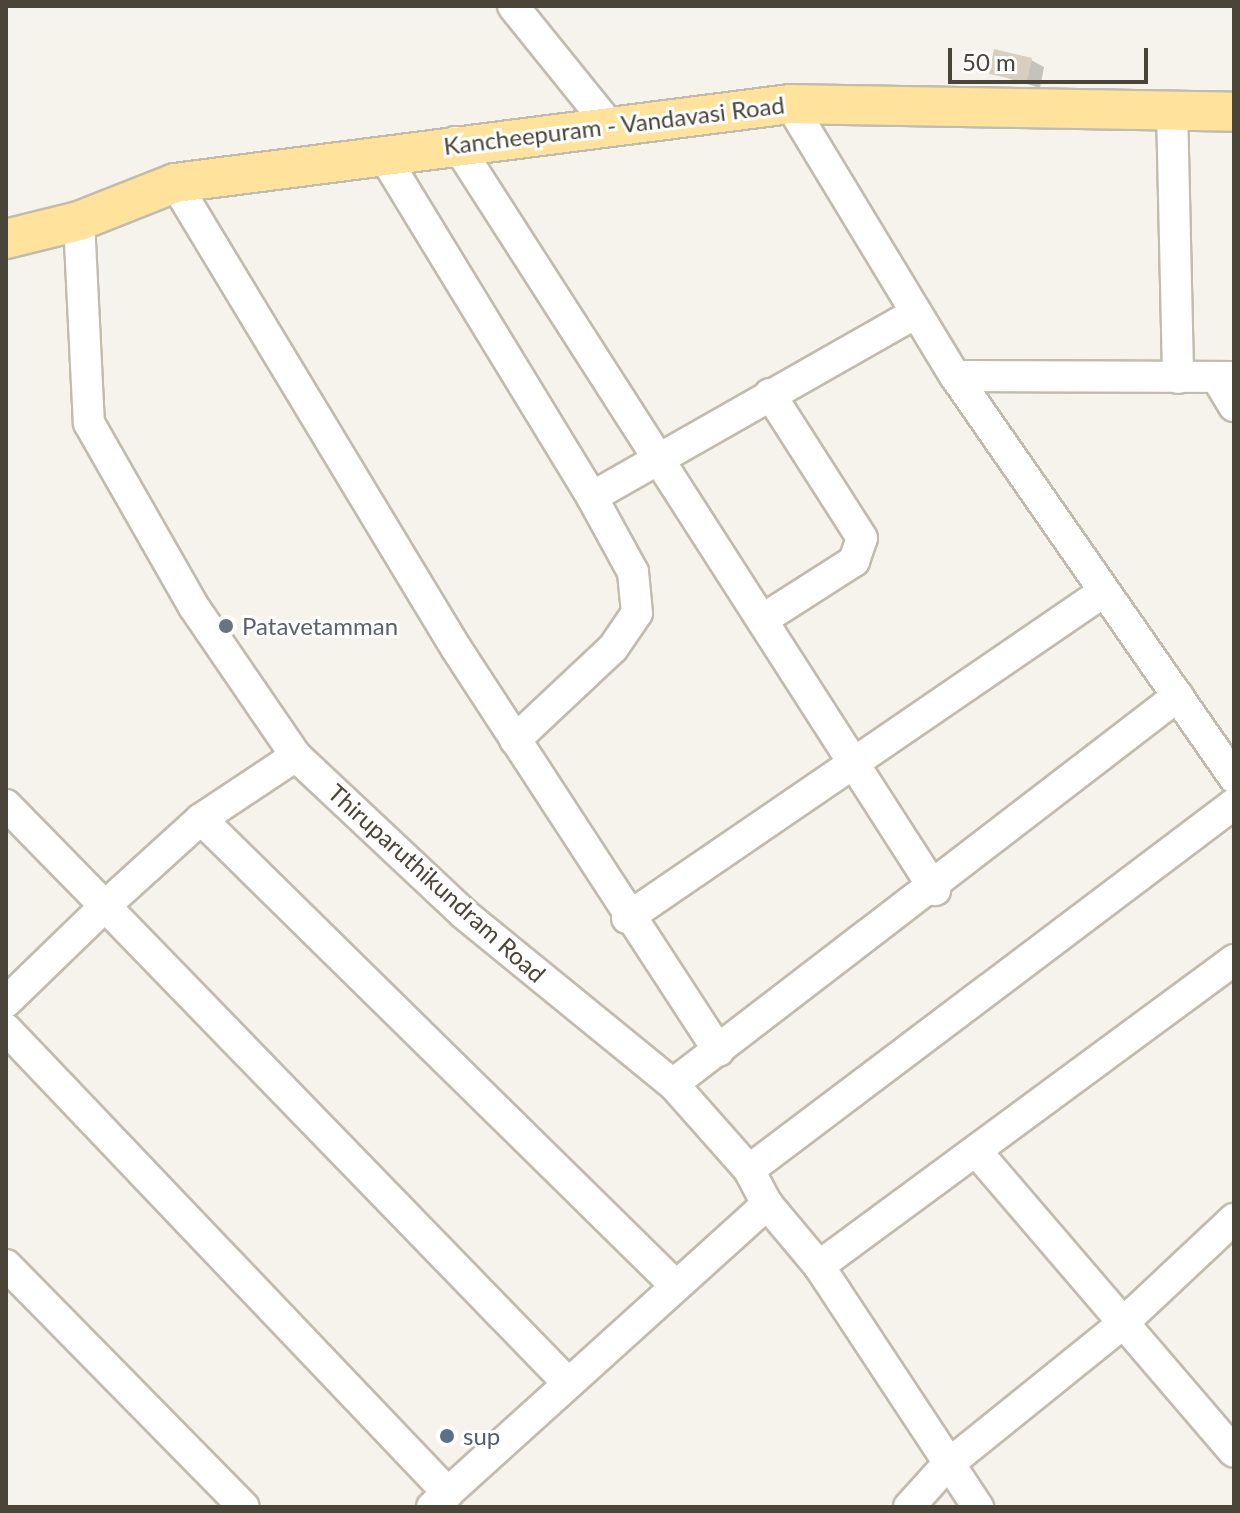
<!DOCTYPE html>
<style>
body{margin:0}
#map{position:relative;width:1240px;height:1513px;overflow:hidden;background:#f6f3ec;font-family:Lato,sans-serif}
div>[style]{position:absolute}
.shadow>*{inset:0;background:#0003}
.building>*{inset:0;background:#d8cfc1}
.roads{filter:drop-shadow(2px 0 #c2bbae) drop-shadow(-2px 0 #c2bbae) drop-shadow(0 2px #c2bbae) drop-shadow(0 -2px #c2bbae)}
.minor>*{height:30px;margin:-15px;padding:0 15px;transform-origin:15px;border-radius:15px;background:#fff}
.major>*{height:38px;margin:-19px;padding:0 19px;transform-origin:19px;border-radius:19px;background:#ffe39c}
.dots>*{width:22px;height:22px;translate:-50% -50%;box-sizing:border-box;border:4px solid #fff;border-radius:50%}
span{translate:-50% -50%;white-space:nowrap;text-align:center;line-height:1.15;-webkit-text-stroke:6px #fff;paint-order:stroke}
.street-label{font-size:24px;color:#4b4439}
.worship-label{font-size:24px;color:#5b616d}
.left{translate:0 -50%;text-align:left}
.service-label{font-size:24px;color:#4e5e75}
.frame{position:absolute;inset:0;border:8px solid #4b4439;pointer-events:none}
.scale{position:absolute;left:948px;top:48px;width:200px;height:36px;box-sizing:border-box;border:4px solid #4b4439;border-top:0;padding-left:10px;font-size:24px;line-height:28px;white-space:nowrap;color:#4b4439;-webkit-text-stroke:6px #fff;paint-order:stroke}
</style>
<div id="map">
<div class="shadow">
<i style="clip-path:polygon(1031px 60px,1044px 67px,1040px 88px,991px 73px)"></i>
</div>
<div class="building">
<i style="clip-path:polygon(994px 49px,1032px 58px,1027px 82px,989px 74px)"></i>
</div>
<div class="roads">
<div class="minor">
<i style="left:513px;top:6px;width:153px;rotate:51.1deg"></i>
<i style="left:790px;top:104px;width:318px;rotate:58.8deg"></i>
<i style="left:955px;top:376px;width:489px;rotate:55.2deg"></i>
<i style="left:1172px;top:108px;width:270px;rotate:88.7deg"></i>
<i style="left:455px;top:142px;width:889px;rotate:57.31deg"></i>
<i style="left:382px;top:153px;width:403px;rotate:58.6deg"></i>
<i style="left:175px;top:183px;width:543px;rotate:58.86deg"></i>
<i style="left:456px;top:648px;width:481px;rotate:56.9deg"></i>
<i style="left:79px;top:221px;width:202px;rotate:87.2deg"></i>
<i style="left:89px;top:423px;width:212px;rotate:60.3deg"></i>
<i style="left:194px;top:607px;width:181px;rotate:55.6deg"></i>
<i style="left:296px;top:756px;width:229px;rotate:43.2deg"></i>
<i style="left:463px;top:913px;width:271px;rotate:39.2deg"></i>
<i style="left:673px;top:1084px;width:115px;rotate:48.5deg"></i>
<i style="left:749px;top:1170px;width:38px;rotate:62deg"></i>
<i style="left:767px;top:1204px;width:81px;rotate:50deg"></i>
<i style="left:819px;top:1266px;width:289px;rotate:56.6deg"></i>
<i style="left:955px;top:376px;width:279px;rotate:0.2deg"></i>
<i style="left:1217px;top:378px;width:33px;rotate:59deg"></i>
<i style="left:765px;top:618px;width:106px;rotate:-32.6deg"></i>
<i style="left:854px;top:561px;width:24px;rotate:-71deg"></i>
<i style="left:862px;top:538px;width:171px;rotate:-122.6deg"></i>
<i style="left:515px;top:740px;width:134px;rotate:-43.2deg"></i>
<i style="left:613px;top:648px;width:42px;rotate:-55.6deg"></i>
<i style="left:637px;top:613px;width:41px;rotate:-95.6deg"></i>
<i style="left:633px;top:572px;width:85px;rotate:-118.7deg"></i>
<i style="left:592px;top:497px;width:373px;rotate:-29.6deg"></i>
<i style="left:6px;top:805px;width:141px;rotate:45.6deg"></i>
<i style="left:105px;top:906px;width:130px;rotate:-42.2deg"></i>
<i style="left:201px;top:819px;width:114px;rotate:-33.6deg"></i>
<i style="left:201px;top:819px;width:660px;rotate:44.51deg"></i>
<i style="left:627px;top:918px;width:576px;rotate:-34.38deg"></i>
<i style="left:6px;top:1002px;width:138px;rotate:-44.1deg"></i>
<i style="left:105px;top:906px;width:663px;rotate:45.86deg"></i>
<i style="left:6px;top:1029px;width:641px;rotate:46.39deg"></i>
<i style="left:673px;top:1084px;width:637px;rotate:-37.54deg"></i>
<i style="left:976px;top:1151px;width:396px;rotate:49.4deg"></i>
<i style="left:749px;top:1170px;width:608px;rotate:-37.04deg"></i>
<i style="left:6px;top:1265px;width:339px;rotate:45.5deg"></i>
<i style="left:819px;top:1266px;width:516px;rotate:-36.4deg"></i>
<i style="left:432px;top:1507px;width:452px;rotate:-42.1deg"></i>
<i style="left:909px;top:1507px;width:54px;rotate:-48deg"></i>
<i style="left:945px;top:1467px;width:226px;rotate:-38.9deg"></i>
<i style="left:1121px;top:1325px;width:155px;rotate:-43.2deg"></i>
</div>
<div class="major">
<i style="left:6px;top:239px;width:75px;rotate:-13.9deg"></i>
<i style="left:79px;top:221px;width:103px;rotate:-21.6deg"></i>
<i style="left:175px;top:183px;width:620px;rotate:-7.32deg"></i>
<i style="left:790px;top:104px;width:444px;rotate:1deg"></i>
</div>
</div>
<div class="dots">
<i style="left:226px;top:626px;background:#6b7280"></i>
<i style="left:447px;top:1436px;background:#5c6f8a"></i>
</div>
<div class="street-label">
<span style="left:614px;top:125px;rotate:-7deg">Kancheepuram - Vandavasi Road</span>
<span style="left:437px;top:883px;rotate:42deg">Thiruparuthikundram Road</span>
</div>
<div class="worship-label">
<span class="left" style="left:242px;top:626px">Patavetamman</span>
</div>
<div class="service-label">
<span class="left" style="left:463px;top:1436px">sup</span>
</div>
<div class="frame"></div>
<div class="scale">50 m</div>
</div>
